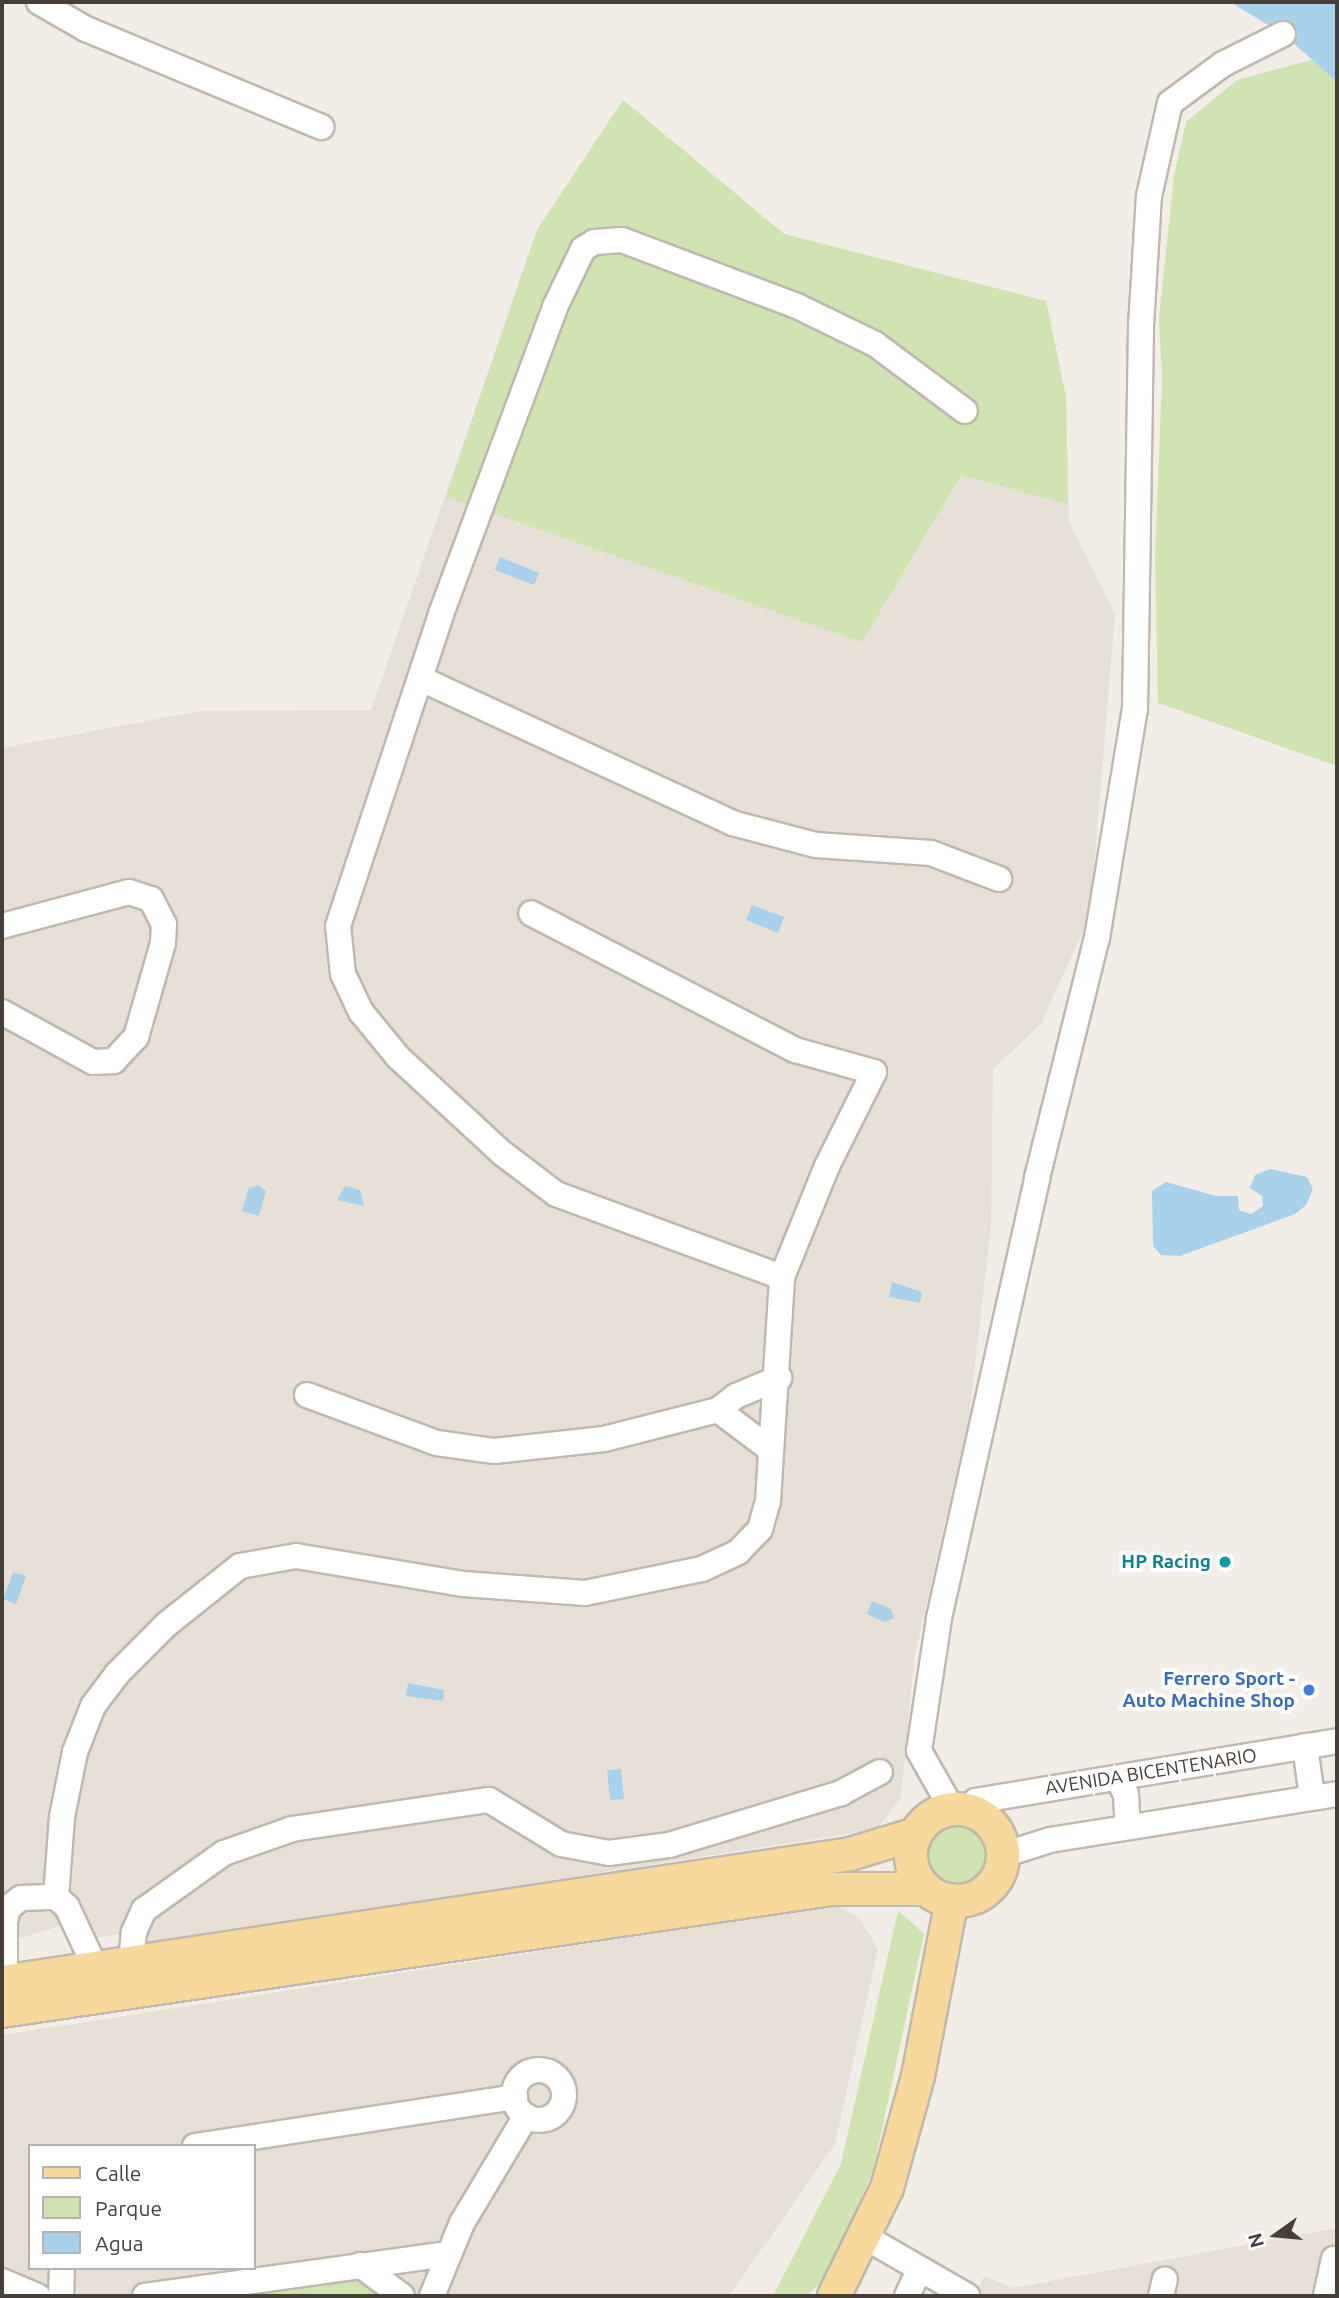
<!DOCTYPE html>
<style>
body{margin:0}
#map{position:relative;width:1339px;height:2298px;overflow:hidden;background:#f2eee7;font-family:Ubuntu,sans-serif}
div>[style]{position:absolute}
.residential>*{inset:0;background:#e6e0d6}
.green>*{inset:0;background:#d0e4b3}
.round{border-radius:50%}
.water>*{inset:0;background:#a8d2eb}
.roads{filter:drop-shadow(2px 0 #c0b8ad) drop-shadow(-2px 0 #c0b8ad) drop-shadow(0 2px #c0b8ad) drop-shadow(0 -2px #c0b8ad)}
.minor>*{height:24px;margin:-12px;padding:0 12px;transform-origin:12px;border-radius:12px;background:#fff}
.minor>.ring{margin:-12px;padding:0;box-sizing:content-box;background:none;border:24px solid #fff;border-radius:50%}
.major>*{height:32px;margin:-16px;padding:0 16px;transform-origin:16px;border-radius:16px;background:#f7d99c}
.major>.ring{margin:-16px;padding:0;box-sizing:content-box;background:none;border:32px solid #f7d99c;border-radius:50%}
.dots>*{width:19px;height:19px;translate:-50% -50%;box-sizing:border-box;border:4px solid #fff;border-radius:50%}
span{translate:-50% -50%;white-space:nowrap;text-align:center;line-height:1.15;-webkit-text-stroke:7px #fff;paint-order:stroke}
.culture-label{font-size:19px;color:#0d838f;font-weight:700}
.right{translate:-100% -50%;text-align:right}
.shop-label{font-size:19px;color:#366cbe;font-weight:700}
.street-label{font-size:19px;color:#453f37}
.frame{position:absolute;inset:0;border:4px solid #453f37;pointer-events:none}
.legend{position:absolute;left:28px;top:2144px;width:228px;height:126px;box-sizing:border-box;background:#fff;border:2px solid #b5b2af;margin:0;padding:9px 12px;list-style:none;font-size:21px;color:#453f37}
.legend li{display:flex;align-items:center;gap:14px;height:35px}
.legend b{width:35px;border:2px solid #b5b2af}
.north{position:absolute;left:1241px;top:2200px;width:70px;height:70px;-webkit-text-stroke:5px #fff;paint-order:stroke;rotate:255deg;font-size:19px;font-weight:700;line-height:28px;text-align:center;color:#453f37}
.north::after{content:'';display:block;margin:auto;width:24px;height:32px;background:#453f37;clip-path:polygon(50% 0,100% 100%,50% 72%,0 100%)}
</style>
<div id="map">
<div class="residential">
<i style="clip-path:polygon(623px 100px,784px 234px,1046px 301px,1066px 397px,1069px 522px,1115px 614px,1090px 916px,1041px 1024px,993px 1069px,991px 1228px,969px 1416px,914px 1659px,901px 1797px,877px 1829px,149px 1944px,134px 1932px,89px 1939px,76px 1921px,2px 1944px,2px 748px,200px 711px,371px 710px,537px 230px)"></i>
<i style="clip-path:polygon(evenodd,837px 1905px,860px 1919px,878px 1949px,835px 2144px,729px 2296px,2px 2296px,2px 2035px,837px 1905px,30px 2146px,254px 2146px,254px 2268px,30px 2268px,30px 2146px)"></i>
<i style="clip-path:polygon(1337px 2228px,1337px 2296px,974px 2296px,984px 2276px,1013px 2288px)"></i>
</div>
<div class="green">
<i style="clip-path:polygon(1318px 58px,1337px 78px,1337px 766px,1158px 703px,1155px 556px,1162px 380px,1159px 317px,1174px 176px,1186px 122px,1237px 80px)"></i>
<i style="clip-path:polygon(623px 100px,784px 234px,1046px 301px,1066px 397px,1068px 504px,961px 475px,862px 642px,446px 497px,537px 230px)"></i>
<i class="round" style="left:923px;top:1822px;width:64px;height:64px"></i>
<i style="clip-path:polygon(898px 1910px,924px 1934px,873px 2171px,826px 2278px,806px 2296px,773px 2296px,841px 2164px)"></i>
<i style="clip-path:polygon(360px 2276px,393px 2296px,207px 2296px)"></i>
</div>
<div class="water">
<i style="clip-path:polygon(1230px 2px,1337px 2px,1337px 82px,1283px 34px)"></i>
<i style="clip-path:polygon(500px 557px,539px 573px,534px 585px,495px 570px)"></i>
<i style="clip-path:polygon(752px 905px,784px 917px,778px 933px,746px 920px)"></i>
<i style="clip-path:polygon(1270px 1169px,1307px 1177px,1313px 1189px,1306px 1205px,1295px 1214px,1180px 1256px,1161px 1255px,1153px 1246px,1152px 1191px,1166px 1182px,1216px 1196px,1238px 1196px,1239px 1210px,1251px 1214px,1263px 1206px,1262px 1196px,1250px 1188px,1255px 1175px)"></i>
<i style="clip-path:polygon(258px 1185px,266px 1191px,259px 1216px,242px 1211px,249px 1188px)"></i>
<i style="clip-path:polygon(345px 1186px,360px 1190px,364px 1206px,337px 1200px)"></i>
<i style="clip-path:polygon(892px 1282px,922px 1292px,920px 1303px,889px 1297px)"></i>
<i style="clip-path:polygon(13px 1572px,26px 1576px,16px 1604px,3px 1599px)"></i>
<i style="clip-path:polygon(872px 1601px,891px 1609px,894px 1618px,885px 1622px,867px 1614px)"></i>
<i style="clip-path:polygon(408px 1683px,444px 1690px,443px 1701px,406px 1696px)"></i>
<i style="clip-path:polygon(621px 1769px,624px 1799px,610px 1800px,607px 1770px)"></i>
</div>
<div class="roads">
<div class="minor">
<i style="left:39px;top:2px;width:54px;rotate:29.9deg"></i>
<i style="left:86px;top:29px;width:255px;rotate:22.6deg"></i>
<i style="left:421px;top:679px;width:343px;rotate:24.8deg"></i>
<i style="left:732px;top:823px;width:87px;rotate:14.7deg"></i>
<i style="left:816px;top:845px;width:115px;rotate:4deg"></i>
<i style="left:931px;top:853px;width:73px;rotate:20.9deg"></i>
<i style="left:2px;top:926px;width:131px;rotate:-15deg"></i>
<i style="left:129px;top:892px;width:23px;rotate:18deg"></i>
<i style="left:151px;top:899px;width:28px;rotate:63deg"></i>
<i style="left:164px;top:924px;width:19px;rotate:93deg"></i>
<i style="left:163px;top:943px;width:98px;rotate:106deg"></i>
<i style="left:136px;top:1037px;width:33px;rotate:133deg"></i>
<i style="left:114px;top:1061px;width:21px;rotate:177deg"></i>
<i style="left:93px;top:1062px;width:104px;rotate:-151.2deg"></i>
<i style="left:782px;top:1277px;width:241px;rotate:-159.8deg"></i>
<i style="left:556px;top:1194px;width:68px;rotate:-142.8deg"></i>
<i style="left:502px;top:1153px;width:142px;rotate:-137.3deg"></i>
<i style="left:398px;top:1057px;width:58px;rotate:-129.4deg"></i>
<i style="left:361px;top:1012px;width:42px;rotate:-115.3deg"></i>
<i style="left:343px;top:974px;width:48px;rotate:-95.9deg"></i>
<i style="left:338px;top:926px;width:329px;rotate:-71.7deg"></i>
<i style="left:441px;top:614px;width:327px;rotate:-69.6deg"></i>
<i style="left:555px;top:307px;width:64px;rotate:-64.2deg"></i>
<i style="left:583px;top:249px;width:13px;rotate:-32deg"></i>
<i style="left:594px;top:242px;width:28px;rotate:-4deg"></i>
<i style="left:622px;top:240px;width:187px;rotate:20.7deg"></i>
<i style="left:797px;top:306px;width:87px;rotate:26deg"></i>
<i style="left:875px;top:344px;width:112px;rotate:36.7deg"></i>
<i style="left:307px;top:1395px;width:139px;rotate:20.3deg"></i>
<i style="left:437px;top:1443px;width:58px;rotate:8deg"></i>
<i style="left:494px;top:1451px;width:111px;rotate:-6.2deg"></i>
<i style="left:604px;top:1439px;width:118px;rotate:-14.3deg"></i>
<i style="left:718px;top:1410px;width:23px;rotate:-38deg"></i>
<i style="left:736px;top:1396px;width:47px;rotate:-22.7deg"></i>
<i style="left:718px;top:1410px;width:66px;rotate:37deg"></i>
<i style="left:1305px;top:1746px;width:51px;rotate:82.2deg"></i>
<i style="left:1117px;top:1778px;width:18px;rotate:61deg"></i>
<i style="left:1126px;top:1794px;width:33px;rotate:87deg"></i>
<i style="left:952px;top:1809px;width:67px;rotate:-119.6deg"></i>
<i style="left:919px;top:1751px;width:134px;rotate:-81.4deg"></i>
<i style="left:939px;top:1618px;width:451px;rotate:-77.4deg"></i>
<i style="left:1037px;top:1178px;width:247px;rotate:-76deg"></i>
<i style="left:1097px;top:938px;width:232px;rotate:-80.6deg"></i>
<i style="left:1135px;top:709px;width:383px;rotate:-89.1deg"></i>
<i style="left:1141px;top:326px;width:130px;rotate:-86.5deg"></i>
<i style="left:1149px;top:196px;width:95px;rotate:-77.3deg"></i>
<i style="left:1170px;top:103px;width:66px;rotate:-36.3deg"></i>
<i style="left:1223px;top:64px;width:67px;rotate:-26.6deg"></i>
<i style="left:968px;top:1810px;width:12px;rotate:-48deg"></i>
<i style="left:976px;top:1801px;width:366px;rotate:-9.4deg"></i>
<i style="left:1003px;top:1855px;width:49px;rotate:-17.7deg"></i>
<i style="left:1050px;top:1840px;width:291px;rotate:-9.1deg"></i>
<i style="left:56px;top:1897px;width:80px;rotate:-85.7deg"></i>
<i style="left:62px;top:1817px;width:66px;rotate:-78.7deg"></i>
<i style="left:75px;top:1752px;width:49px;rotate:-68.6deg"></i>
<i style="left:93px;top:1706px;width:40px;rotate:-53deg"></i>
<i style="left:117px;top:1674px;width:71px;rotate:-45deg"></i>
<i style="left:167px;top:1624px;width:93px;rotate:-38.5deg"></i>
<i style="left:240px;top:1566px;width:57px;rotate:-10.1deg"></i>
<i style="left:296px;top:1556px;width:170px;rotate:9.5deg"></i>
<i style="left:464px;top:1584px;width:121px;rotate:4.3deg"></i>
<i style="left:585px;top:1593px;width:119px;rotate:-11.6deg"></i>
<i style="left:702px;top:1569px;width:40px;rotate:-25deg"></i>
<i style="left:738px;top:1552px;width:32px;rotate:-46deg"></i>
<i style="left:760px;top:1529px;width:29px;rotate:-74deg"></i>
<i style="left:768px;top:1501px;width:224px;rotate:-86.4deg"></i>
<i style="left:782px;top:1277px;width:120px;rotate:-67.9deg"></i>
<i style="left:827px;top:1166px;width:105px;rotate:-63.4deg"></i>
<i style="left:874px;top:1072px;width:82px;rotate:-164.4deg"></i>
<i style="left:795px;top:1050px;width:297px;rotate:-152.6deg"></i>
<i style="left:131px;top:1964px;width:32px;rotate:-85deg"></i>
<i style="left:134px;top:1932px;width:24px;rotate:-66deg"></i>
<i style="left:144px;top:1910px;width:98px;rotate:-35.5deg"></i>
<i style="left:224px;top:1853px;width:72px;rotate:-19.4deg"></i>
<i style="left:292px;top:1829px;width:199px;rotate:-8.4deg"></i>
<i style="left:489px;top:1800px;width:84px;rotate:31.4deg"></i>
<i style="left:561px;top:1844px;width:49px;rotate:10.6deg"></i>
<i style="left:609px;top:1853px;width:61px;rotate:-7.6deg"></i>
<i style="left:669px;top:1845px;width:180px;rotate:-16.8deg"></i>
<i style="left:841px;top:1793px;width:44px;rotate:-28.3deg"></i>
<i style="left:5px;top:1982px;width:61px;rotate:-90deg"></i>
<i style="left:5px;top:1921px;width:13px;rotate:-77deg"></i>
<i style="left:8px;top:1908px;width:16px;rotate:-38deg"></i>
<i style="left:21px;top:1898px;width:35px;rotate:-2deg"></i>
<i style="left:56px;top:1897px;width:15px;rotate:42deg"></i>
<i style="left:67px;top:1907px;width:68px;rotate:64.9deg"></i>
<i class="ring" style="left:514px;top:2070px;width:26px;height:26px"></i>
<i style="left:195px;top:2146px;width:324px;rotate:-8.7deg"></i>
<i style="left:865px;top:2237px;width:118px;rotate:30deg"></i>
<i style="left:360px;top:2265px;width:52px;rotate:36.4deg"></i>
<i style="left:2px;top:2281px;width:39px;rotate:23deg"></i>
<i style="left:61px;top:2296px;width:28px;rotate:-88deg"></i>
<i style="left:145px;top:2296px;width:306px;rotate:-7.9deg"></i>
<i style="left:432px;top:2296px;width:79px;rotate:-67.7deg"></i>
<i style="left:462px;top:2223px;width:125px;rotate:-59.1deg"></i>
<i style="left:907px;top:2296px;width:29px;rotate:-65deg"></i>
<i style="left:1161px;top:2296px;width:17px;rotate:-77deg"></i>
<i style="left:1326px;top:2296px;width:38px;rotate:-78deg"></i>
</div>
<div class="major">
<i class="ring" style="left:911px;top:1809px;width:60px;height:60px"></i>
<i style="left:2px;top:1982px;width:858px;rotate:-8.58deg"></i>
<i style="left:850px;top:1854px;width:69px;rotate:-16.9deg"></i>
<i style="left:2px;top:2011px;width:838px;rotate:-8.37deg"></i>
<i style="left:831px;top:1889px;width:95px"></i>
<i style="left:834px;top:2296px;width:120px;rotate:-63.9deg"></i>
<i style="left:887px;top:2188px;width:116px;rotate:-74.5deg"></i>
<i style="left:918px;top:2076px;width:179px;rotate:-79.1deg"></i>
</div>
</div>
<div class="dots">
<i style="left:1225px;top:1562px;background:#0f9aa8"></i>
<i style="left:1309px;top:1690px;background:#3f7fe0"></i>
</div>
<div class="culture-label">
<span class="right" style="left:1211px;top:1562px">HP Racing</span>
</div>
<div class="shop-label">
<span class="right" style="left:1295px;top:1690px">Ferrero Sport -<br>Auto Machine Shop</span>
</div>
<div class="street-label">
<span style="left:1151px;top:1772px;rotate:-9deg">AVENIDA BICENTENARIO</span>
</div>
<div class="frame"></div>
<ul class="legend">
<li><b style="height:9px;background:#f7d99c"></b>Calle</li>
<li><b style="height:19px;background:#d0e4b3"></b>Parque</li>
<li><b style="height:19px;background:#a8d2eb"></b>Agua</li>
</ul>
<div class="north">N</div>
</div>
